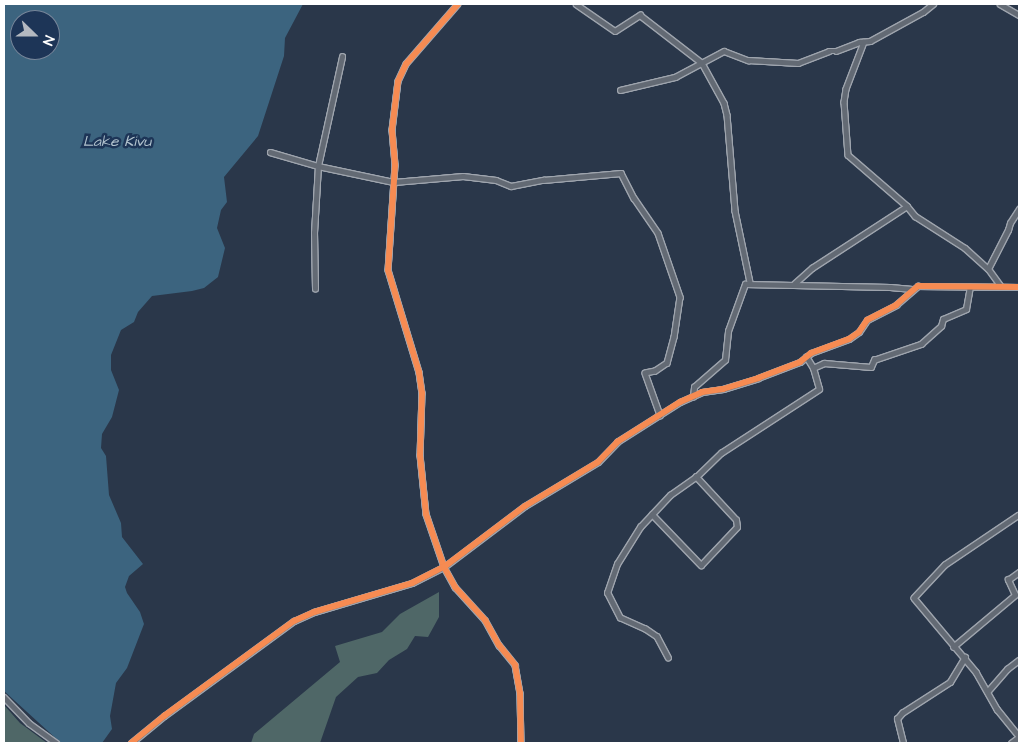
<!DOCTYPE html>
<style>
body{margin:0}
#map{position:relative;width:1023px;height:747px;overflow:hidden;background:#2a374a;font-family:"Architects Daughter",sans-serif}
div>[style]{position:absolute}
.green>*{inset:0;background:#4f6767}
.water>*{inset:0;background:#3c647f}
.roads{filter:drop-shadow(1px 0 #9fa5ae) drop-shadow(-1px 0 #9fa5ae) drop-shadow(0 1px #9fa5ae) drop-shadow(0 -1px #9fa5ae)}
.minor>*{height:4.5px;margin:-2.25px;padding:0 2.25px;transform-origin:2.25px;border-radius:2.25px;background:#636a74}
.cycleway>*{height:6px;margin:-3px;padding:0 3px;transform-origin:3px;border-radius:3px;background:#f68b52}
span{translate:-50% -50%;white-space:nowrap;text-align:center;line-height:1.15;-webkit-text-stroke:5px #1d3557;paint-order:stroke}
.water-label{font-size:15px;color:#b2c3ce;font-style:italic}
.frame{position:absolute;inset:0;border:5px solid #fff;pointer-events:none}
.north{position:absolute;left:10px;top:10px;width:50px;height:50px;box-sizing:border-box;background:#1d3557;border:1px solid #77869a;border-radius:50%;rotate:112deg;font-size:14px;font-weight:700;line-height:20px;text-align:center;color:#fff}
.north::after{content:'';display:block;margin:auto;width:18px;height:22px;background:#b4b9c0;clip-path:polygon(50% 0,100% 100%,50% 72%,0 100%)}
</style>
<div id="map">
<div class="green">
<i style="clip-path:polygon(439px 592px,439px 617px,428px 637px,415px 636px,407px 649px,389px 660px,377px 673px,358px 677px,336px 697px,320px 743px,251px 743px,254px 734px,340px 662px,335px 646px,382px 632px,400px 614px)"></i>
<i style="clip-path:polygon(4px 705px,20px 723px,47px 743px,4px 743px)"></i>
</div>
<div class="water">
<i style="clip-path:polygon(evenodd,4px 4px,303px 4px,285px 38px,284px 56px,258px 136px,224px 177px,227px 202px,221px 210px,217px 228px,225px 248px,218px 277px,204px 288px,192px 291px,152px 296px,138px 312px,134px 322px,121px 330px,111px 355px,111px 370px,119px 390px,112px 417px,102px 434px,101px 448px,106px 456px,109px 495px,121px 523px,122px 537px,143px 564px,129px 576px,125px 587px,127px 593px,140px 612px,144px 624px,127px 668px,116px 683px,110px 716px,112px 729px,102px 743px,61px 743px,4px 691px,4px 4px,20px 20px,50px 20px,50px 50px,20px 50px,20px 20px)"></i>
</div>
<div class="roads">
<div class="minor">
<i style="left:458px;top:4px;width:79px;rotate:130.9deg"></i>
<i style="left:406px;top:64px;width:19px;rotate:115deg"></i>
<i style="left:398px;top:81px;width:49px;rotate:97deg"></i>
<i style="left:392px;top:130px;width:35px;rotate:85deg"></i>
<i style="left:395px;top:165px;width:105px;rotate:93.8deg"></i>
<i style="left:388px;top:270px;width:107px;rotate:73.1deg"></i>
<i style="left:419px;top:372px;width:21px;rotate:82deg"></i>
<i style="left:422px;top:393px;width:62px;rotate:91.8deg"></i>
<i style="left:420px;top:455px;width:59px;rotate:84.2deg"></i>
<i style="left:426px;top:514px;width:56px;rotate:71.2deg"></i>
<i style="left:444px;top:567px;width:23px;rotate:61deg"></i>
<i style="left:455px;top:587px;width:45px;rotate:47.7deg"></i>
<i style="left:485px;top:620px;width:29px;rotate:61deg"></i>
<i style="left:499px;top:645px;width:26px;rotate:51deg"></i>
<i style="left:515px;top:665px;width:28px;rotate:80deg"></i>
<i style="left:520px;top:693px;width:50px;rotate:88.9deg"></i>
<i style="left:576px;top:4px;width:47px;rotate:34.7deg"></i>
<i style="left:615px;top:31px;width:30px;rotate:-33deg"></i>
<i style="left:640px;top:15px;width:78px;rotate:37.7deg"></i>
<i style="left:702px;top:63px;width:46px;rotate:61.2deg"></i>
<i style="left:724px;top:103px;width:12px;rotate:76deg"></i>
<i style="left:727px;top:115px;width:96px;rotate:85.2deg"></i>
<i style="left:735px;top:211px;width:73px;rotate:78.1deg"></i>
<i style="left:1000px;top:4px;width:22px;rotate:30deg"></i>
<i style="left:864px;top:42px;width:50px;rotate:111deg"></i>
<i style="left:846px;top:89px;width:13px;rotate:99deg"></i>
<i style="left:844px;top:102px;width:53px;rotate:85.7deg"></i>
<i style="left:848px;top:155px;width:78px;rotate:40.8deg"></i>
<i style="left:907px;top:206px;width:13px;rotate:51deg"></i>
<i style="left:915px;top:216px;width:59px;rotate:32.6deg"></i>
<i style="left:965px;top:248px;width:31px;rotate:42deg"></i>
<i style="left:620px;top:90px;width:57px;rotate:-13.3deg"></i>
<i style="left:675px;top:77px;width:55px;rotate:-28deg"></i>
<i style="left:724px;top:51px;width:26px;rotate:21deg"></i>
<i style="left:748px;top:60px;width:50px;rotate:3.4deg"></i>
<i style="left:798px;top:63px;width:33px;rotate:-21deg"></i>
<i style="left:829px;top:51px;width:7px"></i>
<i style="left:836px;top:51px;width:25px;rotate:-21deg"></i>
<i style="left:859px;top:42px;width:11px;rotate:-5deg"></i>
<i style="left:870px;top:41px;width:60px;rotate:-28.7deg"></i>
<i style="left:923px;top:12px;width:13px;rotate:-39deg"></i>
<i style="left:270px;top:152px;width:50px;rotate:16.3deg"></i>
<i style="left:318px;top:166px;width:78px;rotate:11.9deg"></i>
<i style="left:394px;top:182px;width:69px;rotate:-5deg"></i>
<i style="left:463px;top:176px;width:33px;rotate:7deg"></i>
<i style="left:496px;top:180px;width:16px;rotate:22deg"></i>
<i style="left:511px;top:186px;width:33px;rotate:-11deg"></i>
<i style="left:543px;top:180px;width:78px;rotate:-5.1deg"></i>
<i style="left:621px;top:173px;width:28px;rotate:63deg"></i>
<i style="left:634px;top:198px;width:42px;rotate:55.6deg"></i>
<i style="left:658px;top:233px;width:68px;rotate:71deg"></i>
<i style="left:680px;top:297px;width:40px;rotate:98.5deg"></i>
<i style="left:674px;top:337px;width:27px;rotate:105deg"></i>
<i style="left:667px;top:363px;width:14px;rotate:146deg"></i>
<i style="left:655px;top:371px;width:10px;rotate:169deg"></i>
<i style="left:645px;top:373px;width:45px;rotate:70.3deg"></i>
<i style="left:794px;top:284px;width:24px;rotate:-42deg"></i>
<i style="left:812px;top:268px;width:113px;rotate:-33.1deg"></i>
<i style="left:1001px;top:287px;width:22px;rotate:-126deg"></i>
<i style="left:988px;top:269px;width:44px;rotate:-62.9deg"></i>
<i style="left:1008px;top:230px;width:7px;rotate:-74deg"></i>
<i style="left:1010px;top:223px;width:17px;rotate:-57deg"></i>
<i style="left:315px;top:289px;width:56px;rotate:-91deg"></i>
<i style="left:314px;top:233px;width:67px;rotate:-86.6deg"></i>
<i style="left:318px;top:166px;width:112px;rotate:-77.6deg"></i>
<i style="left:813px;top:368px;width:12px;rotate:-24deg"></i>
<i style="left:824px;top:363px;width:47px;rotate:4.9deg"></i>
<i style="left:871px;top:367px;width:8px;rotate:-67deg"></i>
<i style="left:874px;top:360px;width:50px;rotate:-18.8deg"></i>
<i style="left:921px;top:344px;width:27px;rotate:-42deg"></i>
<i style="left:941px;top:326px;width:7px;rotate:-74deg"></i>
<i style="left:943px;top:319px;width:25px;rotate:-23deg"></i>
<i style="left:966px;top:309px;width:22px;rotate:-80deg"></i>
<i style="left:693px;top:397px;width:10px;rotate:-84deg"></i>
<i style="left:694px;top:387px;width:41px;rotate:-41.1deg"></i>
<i style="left:725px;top:360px;width:29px;rotate:-84deg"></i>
<i style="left:728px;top:331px;width:50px;rotate:-70.1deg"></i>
<i style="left:745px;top:284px;width:145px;rotate:1.2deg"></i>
<i style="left:890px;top:287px;width:22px;rotate:5deg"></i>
<i style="left:652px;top:514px;width:71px;rotate:46.1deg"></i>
<i style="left:701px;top:565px;width:52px;rotate:-46.5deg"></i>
<i style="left:737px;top:527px;width:7px;rotate:-98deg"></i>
<i style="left:736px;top:520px;width:59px;rotate:-132.9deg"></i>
<i style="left:1019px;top:515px;width:89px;rotate:146deg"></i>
<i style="left:945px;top:565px;width:45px;rotate:133.2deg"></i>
<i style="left:914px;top:598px;width:97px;rotate:50deg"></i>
<i style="left:976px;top:672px;width:43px;rotate:60.4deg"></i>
<i style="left:997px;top:709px;width:35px;rotate:51deg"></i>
<i style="left:953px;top:647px;width:81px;rotate:-40deg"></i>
<i style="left:1015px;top:595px;width:17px;rotate:-115deg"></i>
<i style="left:1008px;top:580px;width:14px;rotate:-36deg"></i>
<i style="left:668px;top:658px;width:24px;rotate:-118deg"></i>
<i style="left:657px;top:637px;width:14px;rotate:-146deg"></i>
<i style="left:645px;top:629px;width:27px;rotate:-156deg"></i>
<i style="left:620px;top:618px;width:28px;rotate:-117deg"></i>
<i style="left:607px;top:593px;width:31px;rotate:-71deg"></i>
<i style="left:617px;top:564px;width:44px;rotate:-58.1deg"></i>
<i style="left:640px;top:527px;width:44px;rotate:-46.8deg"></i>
<i style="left:670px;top:495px;width:32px;rotate:-35deg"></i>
<i style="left:696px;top:477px;width:35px;rotate:-44deg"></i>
<i style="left:721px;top:453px;width:117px;rotate:-33.1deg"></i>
<i style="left:819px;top:389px;width:22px;rotate:-106deg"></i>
<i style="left:813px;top:368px;width:13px;rotate:-122deg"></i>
<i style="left:988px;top:691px;width:29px;rotate:-49deg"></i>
<i style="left:1007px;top:669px;width:15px;rotate:-37deg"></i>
<i style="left:4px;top:697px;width:36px;rotate:46deg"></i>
<i style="left:29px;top:723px;width:34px;rotate:36deg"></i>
<i style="left:131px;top:743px;width:43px;rotate:-39.3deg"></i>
<i style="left:164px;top:716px;width:161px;rotate:-36.2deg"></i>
<i style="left:294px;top:621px;width:22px;rotate:-24deg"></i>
<i style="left:314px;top:612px;width:102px;rotate:-16.5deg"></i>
<i style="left:412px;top:583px;width:36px;rotate:-27deg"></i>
<i style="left:444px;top:567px;width:101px;rotate:-37deg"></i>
<i style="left:525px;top:506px;width:85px;rotate:-31.1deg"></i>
<i style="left:598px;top:462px;width:28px;rotate:-46deg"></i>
<i style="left:617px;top:442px;width:75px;rotate:-32.4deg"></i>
<i style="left:680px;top:402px;width:24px;rotate:-24deg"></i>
<i style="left:702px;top:392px;width:21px;rotate:-8deg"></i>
<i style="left:723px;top:389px;width:37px;rotate:-17deg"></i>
<i style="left:758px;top:378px;width:45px;rotate:-20.9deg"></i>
<i style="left:800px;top:362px;width:14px;rotate:-39deg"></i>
<i style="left:811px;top:353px;width:40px;rotate:-20.2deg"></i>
<i style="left:849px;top:339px;width:12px;rotate:-35deg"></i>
<i style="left:859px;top:332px;width:14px;rotate:-56deg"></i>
<i style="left:867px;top:320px;width:33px;rotate:-27deg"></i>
<i style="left:896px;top:305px;width:29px;rotate:-41deg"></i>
<i style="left:918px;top:286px;width:101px;rotate:0.6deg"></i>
<i style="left:903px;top:743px;width:25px;rotate:-104deg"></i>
<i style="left:897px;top:719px;width:8px;rotate:-50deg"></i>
<i style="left:902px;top:713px;width:57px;rotate:-32.9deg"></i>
<i style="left:950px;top:682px;width:29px;rotate:-59deg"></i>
<i style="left:1011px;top:743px;width:10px;rotate:-37deg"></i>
</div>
</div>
<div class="cycleway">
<i style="left:458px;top:4px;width:79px;rotate:130.9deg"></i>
<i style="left:406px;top:64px;width:19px;rotate:115deg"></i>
<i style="left:398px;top:81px;width:49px;rotate:97deg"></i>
<i style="left:392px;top:130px;width:35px;rotate:85deg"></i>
<i style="left:395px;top:165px;width:105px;rotate:93.8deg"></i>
<i style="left:388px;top:270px;width:107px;rotate:73.1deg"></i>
<i style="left:419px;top:372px;width:21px;rotate:82deg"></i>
<i style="left:422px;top:393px;width:62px;rotate:91.8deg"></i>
<i style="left:420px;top:455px;width:59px;rotate:84.2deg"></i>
<i style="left:426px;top:514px;width:56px;rotate:71.2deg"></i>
<i style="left:444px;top:567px;width:23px;rotate:61deg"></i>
<i style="left:455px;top:587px;width:45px;rotate:47.7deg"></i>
<i style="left:485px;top:620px;width:29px;rotate:61deg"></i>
<i style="left:499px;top:645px;width:26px;rotate:51deg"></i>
<i style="left:515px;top:665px;width:28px;rotate:80deg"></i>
<i style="left:520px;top:693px;width:50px;rotate:88.9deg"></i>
<i style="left:131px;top:743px;width:43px;rotate:-39.3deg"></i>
<i style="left:164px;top:716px;width:161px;rotate:-36.2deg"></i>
<i style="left:294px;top:621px;width:22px;rotate:-24deg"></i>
<i style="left:314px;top:612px;width:102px;rotate:-16.5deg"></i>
<i style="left:412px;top:583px;width:36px;rotate:-27deg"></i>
<i style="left:444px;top:567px;width:101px;rotate:-37deg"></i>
<i style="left:525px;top:506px;width:85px;rotate:-31.1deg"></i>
<i style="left:598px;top:462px;width:28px;rotate:-46deg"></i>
<i style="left:617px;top:442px;width:75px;rotate:-32.4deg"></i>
<i style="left:680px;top:402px;width:24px;rotate:-24deg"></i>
<i style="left:702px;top:392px;width:21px;rotate:-8deg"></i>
<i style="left:723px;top:389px;width:37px;rotate:-17deg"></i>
<i style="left:758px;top:378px;width:45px;rotate:-20.9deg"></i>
<i style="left:800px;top:362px;width:14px;rotate:-39deg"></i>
<i style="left:811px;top:353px;width:40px;rotate:-20.2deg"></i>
<i style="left:849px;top:339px;width:12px;rotate:-35deg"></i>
<i style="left:859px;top:332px;width:14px;rotate:-56deg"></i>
<i style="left:867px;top:320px;width:33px;rotate:-27deg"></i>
<i style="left:896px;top:305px;width:29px;rotate:-41deg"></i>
<i style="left:918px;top:286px;width:101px;rotate:0.6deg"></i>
</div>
<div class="water-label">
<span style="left:117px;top:142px">Lake Kivu</span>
</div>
<div class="frame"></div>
<div class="north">N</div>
</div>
